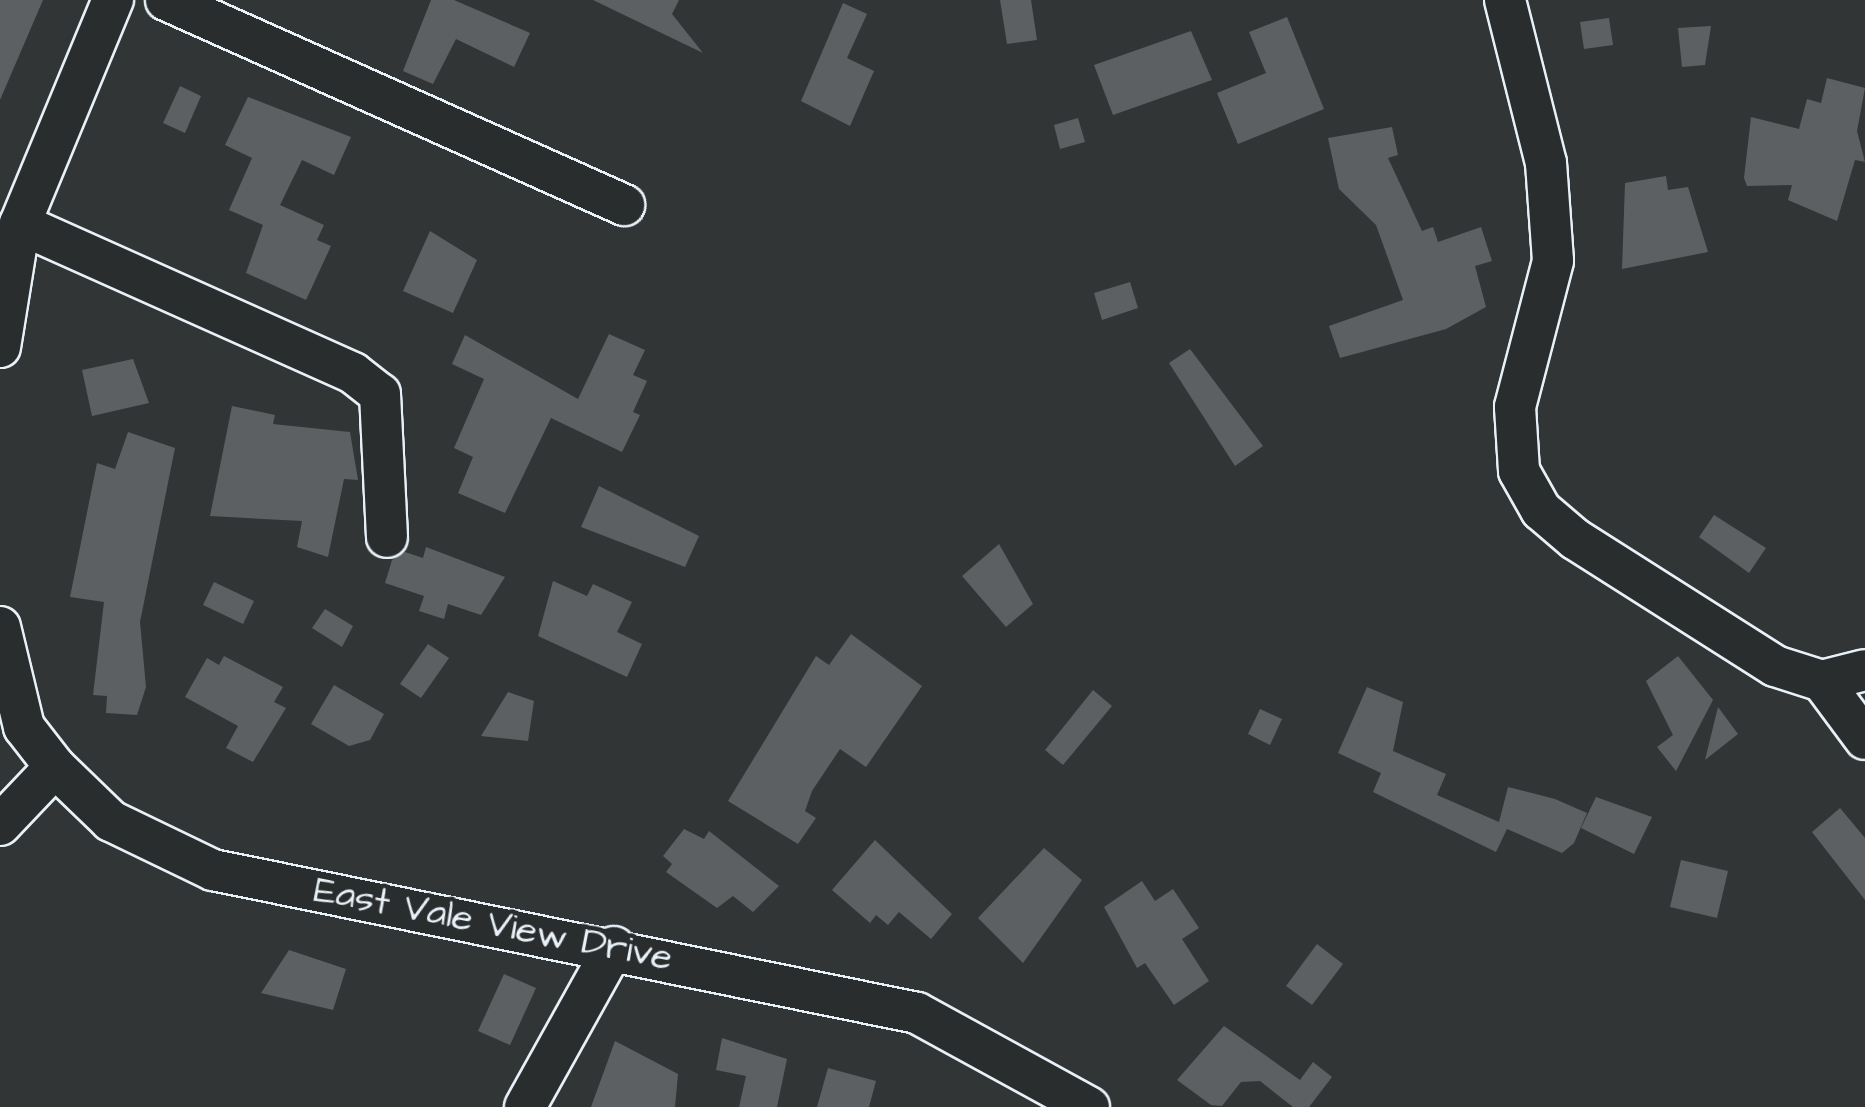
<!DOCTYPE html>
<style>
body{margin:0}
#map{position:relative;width:1865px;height:1107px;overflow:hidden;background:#323536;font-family:"Architects Daughter",sans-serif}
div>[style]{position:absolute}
.building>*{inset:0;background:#5c6063}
.roads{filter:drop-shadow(2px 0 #e8f1f8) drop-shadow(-2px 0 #e8f1f8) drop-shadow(0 2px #e8f1f8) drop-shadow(0 -2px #e8f1f8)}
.minor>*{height:40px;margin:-20px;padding:0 20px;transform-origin:20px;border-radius:20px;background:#2a2d2e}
span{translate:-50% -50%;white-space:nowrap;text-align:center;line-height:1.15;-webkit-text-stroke:9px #2a2d2e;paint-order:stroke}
.street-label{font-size:38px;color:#e8f1f8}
</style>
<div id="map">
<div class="building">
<i style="clip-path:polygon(0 0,43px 0,0 100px)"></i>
<i style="clip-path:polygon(431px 0,454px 0,530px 33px,514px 67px,456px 39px,433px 84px,403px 71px)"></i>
<i style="clip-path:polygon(593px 0,679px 0,672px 14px,703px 53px)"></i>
<i style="clip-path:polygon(1000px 0,1031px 0,1037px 40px,1007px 44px)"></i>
<i style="clip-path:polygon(843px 3px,867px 14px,847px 58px,874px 71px,850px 126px,801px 101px)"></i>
<i style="clip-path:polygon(1287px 17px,1324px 109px,1238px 144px,1217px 93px,1266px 73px,1249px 32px)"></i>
<i style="clip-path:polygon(1609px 18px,1613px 45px,1584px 49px,1580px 22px)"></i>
<i style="clip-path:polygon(1711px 26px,1705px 65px,1682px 67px,1678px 28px)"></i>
<i style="clip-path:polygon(1191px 31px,1212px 80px,1113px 115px,1094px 65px)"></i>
<i style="clip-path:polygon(1827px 78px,1865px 88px,1857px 131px,1865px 162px,1855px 160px,1837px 221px,1788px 200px,1792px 185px,1747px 186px,1744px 178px,1751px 117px,1799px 129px,1807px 99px,1821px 103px)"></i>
<i style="clip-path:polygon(180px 86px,201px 96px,185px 133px,163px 123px)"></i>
<i style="clip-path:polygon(248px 97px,351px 137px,334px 175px,302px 160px,280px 205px,324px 225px,317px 240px,331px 246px,306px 300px,246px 273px,263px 225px,229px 210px,252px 158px,225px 145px)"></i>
<i style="clip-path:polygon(1078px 118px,1085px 142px,1060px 149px,1054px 125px)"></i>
<i style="clip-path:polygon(1392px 127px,1398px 155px,1388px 158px,1422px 231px,1433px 227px,1438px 242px,1481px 227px,1492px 261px,1475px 266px,1486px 307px,1446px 329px,1340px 358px,1329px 326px,1403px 300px,1376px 225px,1339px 189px,1328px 138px)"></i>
<i style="clip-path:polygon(1666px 176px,1668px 190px,1688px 187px,1708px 252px,1622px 269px,1625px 183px)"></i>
<i style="clip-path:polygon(430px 231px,477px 260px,453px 313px,403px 291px)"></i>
<i style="clip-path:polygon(1130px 282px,1138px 308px,1102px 320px,1094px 293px)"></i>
<i style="clip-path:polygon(609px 334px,645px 350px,633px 375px,647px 381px,633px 412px,640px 415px,622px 452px,551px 418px,505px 513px,458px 493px,473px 457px,454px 448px,484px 379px,452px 364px,465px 335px,578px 399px)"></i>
<i style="clip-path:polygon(1190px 349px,1263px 446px,1235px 466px,1169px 363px)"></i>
<i style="clip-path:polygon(133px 359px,149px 403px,92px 416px,82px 370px)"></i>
<i style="clip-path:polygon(232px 406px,275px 415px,273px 424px,350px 432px,358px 480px,344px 479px,328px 557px,297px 547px,302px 521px,210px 516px)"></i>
<i style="clip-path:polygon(128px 432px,175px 448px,140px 622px,146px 687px,137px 715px,106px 713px,107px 696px,93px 695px,104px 602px,70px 597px,97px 463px,115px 469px)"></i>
<i style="clip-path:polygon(599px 486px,699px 536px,685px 567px,581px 527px)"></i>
<i style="clip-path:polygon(1714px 515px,1766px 548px,1749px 573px,1699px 537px)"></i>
<i style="clip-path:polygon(999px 544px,1033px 604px,1006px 627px,962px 576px)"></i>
<i style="clip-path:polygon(426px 547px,505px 577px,481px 615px,448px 604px,444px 619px,419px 611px,424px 596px,385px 583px,392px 560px,405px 552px,423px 558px)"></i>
<i style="clip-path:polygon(553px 581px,587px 596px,593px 584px,632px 602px,617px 632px,642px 644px,627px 677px,538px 636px)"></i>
<i style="clip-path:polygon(214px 582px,254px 601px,243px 624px,203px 605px)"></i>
<i style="clip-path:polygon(325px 609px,353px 626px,342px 647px,312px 628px)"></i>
<i style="clip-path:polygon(851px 634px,922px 686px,866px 767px,840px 749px,812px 791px,805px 811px,816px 818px,798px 844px,728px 801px,816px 656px,829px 665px)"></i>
<i style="clip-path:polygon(428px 644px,449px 658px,421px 698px,400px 684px)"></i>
<i style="clip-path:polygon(224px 656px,283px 687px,274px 702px,286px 708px,253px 762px,226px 748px,238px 726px,185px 697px,207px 658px,219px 665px)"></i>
<i style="clip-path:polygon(1678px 656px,1713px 700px,1676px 771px,1657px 747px,1673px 735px,1646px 681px)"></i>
<i style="clip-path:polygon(334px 685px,384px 714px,370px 740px,349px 746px,311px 724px)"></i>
<i style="clip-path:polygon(1367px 687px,1403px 702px,1393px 751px,1446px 774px,1437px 795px,1499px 822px,1508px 787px,1555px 799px,1587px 813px,1574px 843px,1562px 853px,1507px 829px,1496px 852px,1373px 792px,1381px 773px,1338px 753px)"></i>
<i style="clip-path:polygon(1093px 690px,1112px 706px,1063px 765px,1045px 750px)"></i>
<i style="clip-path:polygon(508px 692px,534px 701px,528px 741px,481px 736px)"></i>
<i style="clip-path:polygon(1718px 707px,1738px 734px,1705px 760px)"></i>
<i style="clip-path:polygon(1260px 709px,1282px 719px,1270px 745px,1248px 734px)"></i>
<i style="clip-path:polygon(1596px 797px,1652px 817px,1634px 854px,1581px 828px)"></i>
<i style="clip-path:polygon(1840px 808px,1865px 838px,1865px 900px,1812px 832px)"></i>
<i style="clip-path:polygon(684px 829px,704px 839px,709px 831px,779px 886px,753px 912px,733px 896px,717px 908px,666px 872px,672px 864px,663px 856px)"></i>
<i style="clip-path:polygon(875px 840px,952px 914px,931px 939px,899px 912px,888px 925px,876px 915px,870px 923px,832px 890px)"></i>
<i style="clip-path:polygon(1044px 848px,1082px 880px,1023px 963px,978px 918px)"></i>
<i style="clip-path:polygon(1681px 860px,1728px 871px,1717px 918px,1670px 907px)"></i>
<i style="clip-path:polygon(1142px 881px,1155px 901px,1173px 889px,1199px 928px,1182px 939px,1209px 981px,1174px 1005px,1145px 963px,1137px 968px,1104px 907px)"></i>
<i style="clip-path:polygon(1317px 944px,1343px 964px,1312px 1005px,1286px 986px)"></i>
<i style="clip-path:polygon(289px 950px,346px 969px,333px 1010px,261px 993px)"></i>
<i style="clip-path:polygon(504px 974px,536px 988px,510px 1045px,478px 1031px)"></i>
<i style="clip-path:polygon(1224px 1026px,1300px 1080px,1313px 1062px,1332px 1077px,1309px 1107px,1293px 1107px,1260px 1081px,1241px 1082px,1222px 1106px,1211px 1105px,1177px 1080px)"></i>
<i style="clip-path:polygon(722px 1038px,787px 1059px,777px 1107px,739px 1107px,746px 1076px,716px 1070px)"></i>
<i style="clip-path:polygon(615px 1041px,678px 1074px,675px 1107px,591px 1107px)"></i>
<i style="clip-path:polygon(828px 1068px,876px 1081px,869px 1107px,817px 1107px)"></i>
</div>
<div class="roads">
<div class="minor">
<i style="left:166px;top:0;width:502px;rotate:24.11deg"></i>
<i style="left:1505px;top:0;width:168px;rotate:75.9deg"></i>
<i style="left:1546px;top:163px;width:98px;rotate:85.9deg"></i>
<i style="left:1553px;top:261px;width:151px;rotate:104.6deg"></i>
<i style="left:1515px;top:407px;width:64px;rotate:86.4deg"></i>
<i style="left:1519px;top:471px;width:45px;rotate:60.6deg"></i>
<i style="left:1541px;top:510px;width:45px;rotate:40.5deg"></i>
<i style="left:1575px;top:539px;width:237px;rotate:32.4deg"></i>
<i style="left:1775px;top:666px;width:49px;rotate:17.7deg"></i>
<i style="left:1822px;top:681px;width:44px;rotate:-14.3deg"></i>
<i style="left:20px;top:224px;width:365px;rotate:24.1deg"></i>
<i style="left:353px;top:373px;width:34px;rotate:38deg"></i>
<i style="left:380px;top:394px;width:143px;rotate:87.2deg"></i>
<i style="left:0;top:347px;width:125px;rotate:-80.8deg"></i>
<i style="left:20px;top:224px;width:243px;rotate:-67.5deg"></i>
<i style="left:0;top:627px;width:103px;rotate:76.5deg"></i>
<i style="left:24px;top:727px;width:51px;rotate:52.2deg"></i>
<i style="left:55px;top:767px;width:78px;rotate:44deg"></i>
<i style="left:111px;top:821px;width:113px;rotate:25.7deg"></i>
<i style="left:213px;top:870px;width:718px;rotate:11.48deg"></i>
<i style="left:917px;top:1013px;width:196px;rotate:28.7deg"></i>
<i style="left:1822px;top:681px;width:72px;rotate:53.4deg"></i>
<i style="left:0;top:825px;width:80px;rotate:-46.5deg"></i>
<i style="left:525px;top:1107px;width:183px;rotate:-60.9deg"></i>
</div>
</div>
<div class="street-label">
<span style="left:493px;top:925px;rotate:11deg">East Vale View Drive</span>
</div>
</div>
